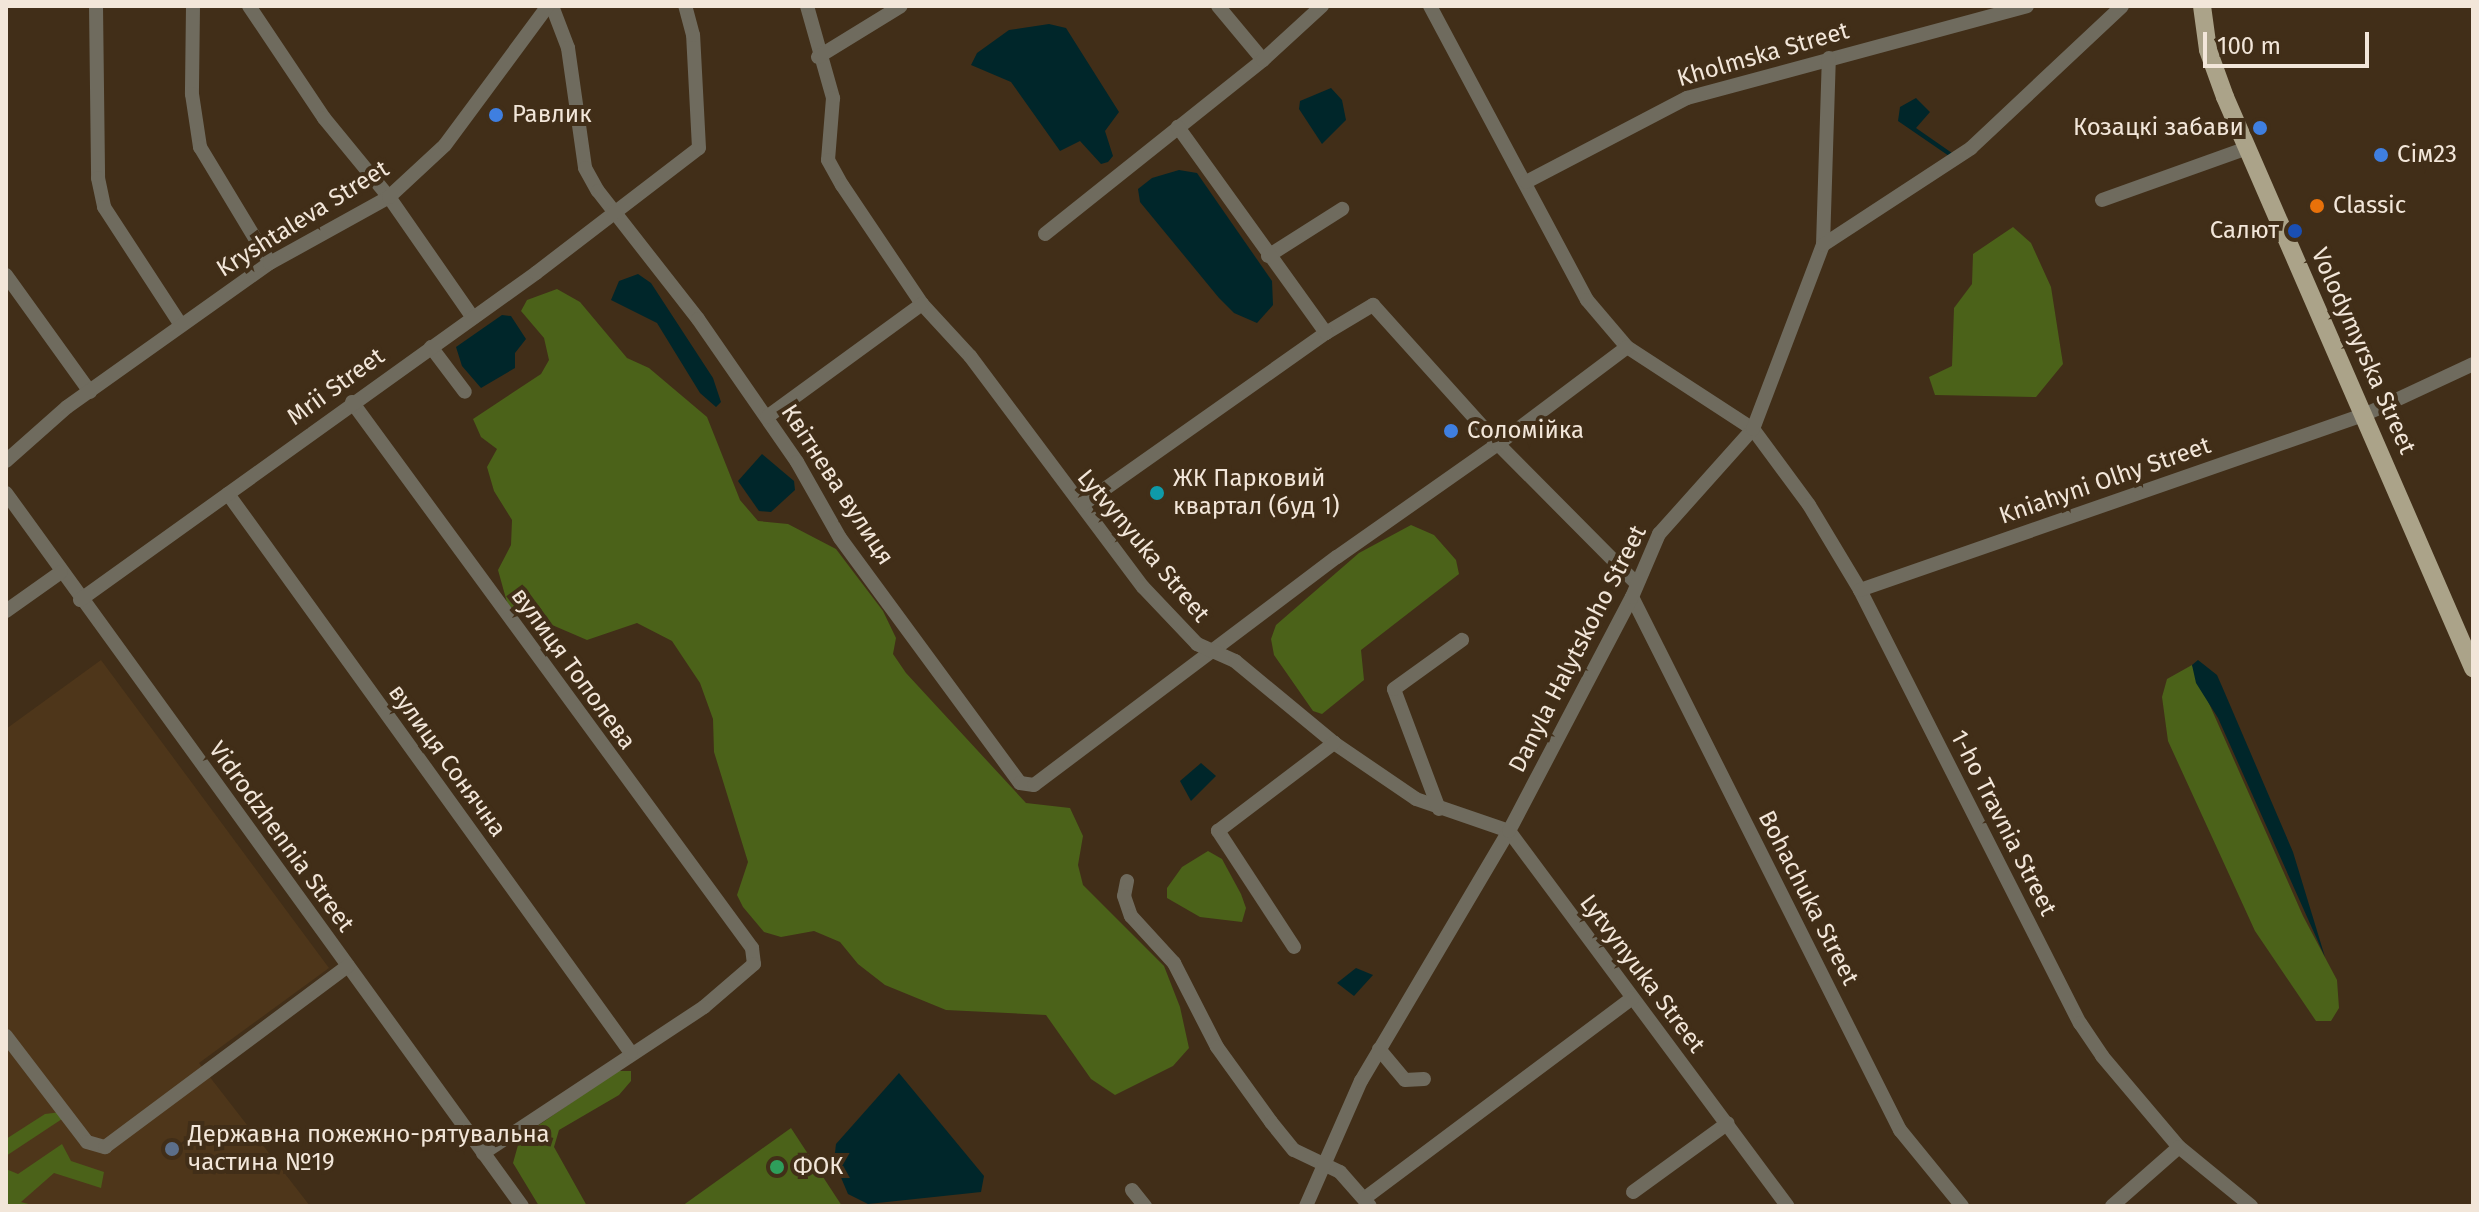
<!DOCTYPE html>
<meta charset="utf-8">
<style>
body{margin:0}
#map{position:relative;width:2479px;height:1212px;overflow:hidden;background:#412e18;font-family:"Fira Sans",sans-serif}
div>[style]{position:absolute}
.built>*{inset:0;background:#4e361a}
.green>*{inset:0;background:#4b6219}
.water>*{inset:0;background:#00262a}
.minor>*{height:14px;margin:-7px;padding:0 7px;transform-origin:7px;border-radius:7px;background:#6f6b5e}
.major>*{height:18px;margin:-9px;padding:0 9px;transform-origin:9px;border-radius:9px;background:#aba389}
.dots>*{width:22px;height:22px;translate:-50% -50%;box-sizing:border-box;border:4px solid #412e18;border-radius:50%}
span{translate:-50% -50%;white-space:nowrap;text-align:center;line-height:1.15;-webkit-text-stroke:8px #412e18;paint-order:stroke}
.street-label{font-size:24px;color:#f2e6d9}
.poi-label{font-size:24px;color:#f2e6d9}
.left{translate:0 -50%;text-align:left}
.right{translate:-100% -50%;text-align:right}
.frame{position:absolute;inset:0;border:8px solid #f2e6d9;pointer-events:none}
.scale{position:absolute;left:2203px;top:32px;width:166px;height:36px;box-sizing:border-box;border:4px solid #f2e6d9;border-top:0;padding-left:10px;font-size:24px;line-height:28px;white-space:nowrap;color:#f2e6d9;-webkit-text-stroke:6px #412e18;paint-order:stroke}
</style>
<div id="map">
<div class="built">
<i style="clip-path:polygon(101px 660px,329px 968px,199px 1063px,310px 1206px,6px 1206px,6px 729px)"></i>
</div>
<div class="green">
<i style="clip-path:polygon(2013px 227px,2031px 243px,2051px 287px,2063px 364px,2036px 397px,1935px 395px,1929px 377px,1952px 366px,1954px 308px,1972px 284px,1973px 254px)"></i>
<i style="clip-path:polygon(557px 289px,580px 302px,627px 358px,649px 368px,707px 417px,740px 500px,758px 521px,788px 524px,836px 549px,883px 611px,896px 638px,893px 654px,906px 673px,1026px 803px,1070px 808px,1083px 836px,1078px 865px,1083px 885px,1164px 966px,1180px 1007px,1189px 1048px,1173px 1066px,1115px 1095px,1091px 1079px,1046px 1015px,946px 1010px,885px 985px,858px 964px,840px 942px,814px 931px,781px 937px,764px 932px,743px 907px,737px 895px,748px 862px,714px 752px,713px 719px,700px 683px,672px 641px,637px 623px,587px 640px,508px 606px,498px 570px,511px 545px,512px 520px,494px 491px,487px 467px,497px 449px,481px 437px,473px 419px,541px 374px,549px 360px,544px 338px,521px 311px,527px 300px)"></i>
<i style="clip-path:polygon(1411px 525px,1434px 535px,1456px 560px,1459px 574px,1361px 650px,1364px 680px,1322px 714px,1313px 711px,1274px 655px,1271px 639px,1276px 625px,1359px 553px)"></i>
<i style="clip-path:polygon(2192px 665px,2303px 916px,2337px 980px,2339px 1008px,2331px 1021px,2316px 1021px,2255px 931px,2168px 741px,2162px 697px,2167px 679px)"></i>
<i style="clip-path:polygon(1208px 851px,1222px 859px,1241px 894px,1246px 908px,1242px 922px,1200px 917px,1167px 898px,1167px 888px,1182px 867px)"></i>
<i style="clip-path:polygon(617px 1071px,631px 1071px,631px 1081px,619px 1095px,559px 1130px,554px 1147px,587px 1206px,539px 1206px,513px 1163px,520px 1138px)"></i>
<i style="clip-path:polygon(61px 1112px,62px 1119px,6px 1156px,6px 1139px,45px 1114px)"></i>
<i style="clip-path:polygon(791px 1128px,842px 1206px,682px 1206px)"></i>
<i style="clip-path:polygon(62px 1144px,71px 1161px,104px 1172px,101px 1188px,54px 1173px,21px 1202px,36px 1206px,6px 1206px,6px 1169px,18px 1174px)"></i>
</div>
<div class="water">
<i style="clip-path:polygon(1049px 24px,1066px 28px,1119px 112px,1105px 131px,1113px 156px,1108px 162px,1101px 164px,1080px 141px,1060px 151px,1011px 82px,971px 65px,977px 53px,1009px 30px)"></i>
<i style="clip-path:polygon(1331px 88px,1342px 100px,1346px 120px,1322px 144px,1299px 109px,1300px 101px)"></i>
<i style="clip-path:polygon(1916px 98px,1930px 112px,1916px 128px,1952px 153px,1949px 156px,1898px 121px,1900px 107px)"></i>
<i style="clip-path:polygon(1179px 170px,1197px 173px,1272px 281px,1273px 305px,1257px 323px,1234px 313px,1219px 298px,1140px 202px,1138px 189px,1152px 178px)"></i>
<i style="clip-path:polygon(638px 274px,651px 283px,713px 378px,721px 402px,716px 407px,700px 393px,657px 323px,611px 300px,619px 281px)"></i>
<i style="clip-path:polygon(502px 315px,511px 316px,526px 339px,515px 353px,515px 368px,481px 388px,462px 366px,456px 347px)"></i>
<i style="clip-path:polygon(762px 454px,794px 481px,795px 490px,771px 512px,759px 511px,738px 481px)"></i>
<i style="clip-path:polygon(2198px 660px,2217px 675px,2224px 691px,2293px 852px,2325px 957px,2218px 718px,2196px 683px,2192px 665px)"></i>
<i style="clip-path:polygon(1201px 763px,1216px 776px,1191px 801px,1180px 781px)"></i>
<i style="clip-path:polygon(1356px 968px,1373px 975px,1354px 996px,1337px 983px)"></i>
<i style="clip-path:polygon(899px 1073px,984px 1176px,981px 1192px,868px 1204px,848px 1194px,834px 1161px,836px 1144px)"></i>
</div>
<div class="minor">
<i style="left:96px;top:6px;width:172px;rotate:89.3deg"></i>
<i style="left:98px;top:178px;width:30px;rotate:78deg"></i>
<i style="left:104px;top:207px;width:141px;rotate:56.9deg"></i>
<i style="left:193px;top:6px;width:88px;rotate:90.7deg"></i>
<i style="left:192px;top:94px;width:54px;rotate:81.4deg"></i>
<i style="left:200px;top:147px;width:135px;rotate:58.9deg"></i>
<i style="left:249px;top:6px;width:135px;rotate:56.2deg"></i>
<i style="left:324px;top:118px;width:102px;rotate:50.6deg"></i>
<i style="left:389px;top:197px;width:147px;rotate:55.2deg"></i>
<i style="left:552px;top:6px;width:45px;rotate:69.1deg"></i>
<i style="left:568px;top:48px;width:121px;rotate:81.9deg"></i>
<i style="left:585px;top:168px;width:26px;rotate:61deg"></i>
<i style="left:598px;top:191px;width:162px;rotate:52deg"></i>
<i style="left:698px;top:319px;width:174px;rotate:55.3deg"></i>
<i style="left:797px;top:462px;width:87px;rotate:60.5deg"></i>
<i style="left:840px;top:538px;width:304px;rotate:53.7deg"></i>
<i style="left:1020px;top:783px;width:14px;rotate:8deg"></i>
<i style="left:1034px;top:785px;width:379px;rotate:-37deg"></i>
<i style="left:1337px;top:557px;width:197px;rotate:-35.1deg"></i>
<i style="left:1498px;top:444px;width:196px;rotate:45.2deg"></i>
<i style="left:807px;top:6px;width:96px;rotate:74.2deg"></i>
<i style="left:833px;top:98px;width:62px;rotate:94.6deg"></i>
<i style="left:828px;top:160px;width:29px;rotate:61deg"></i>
<i style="left:842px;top:185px;width:143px;rotate:56.1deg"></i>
<i style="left:922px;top:304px;width:71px;rotate:47.3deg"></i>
<i style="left:970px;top:356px;width:289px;rotate:53.2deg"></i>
<i style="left:1143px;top:587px;width:79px;rotate:46.5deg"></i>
<i style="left:1197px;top:644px;width:42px;rotate:24.1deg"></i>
<i style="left:1235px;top:661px;width:129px;rotate:39.6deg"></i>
<i style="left:1334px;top:743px;width:99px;rotate:34.3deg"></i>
<i style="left:1416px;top:799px;width:98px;rotate:19deg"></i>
<i style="left:1509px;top:831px;width:467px;rotate:53.4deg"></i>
<i style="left:1218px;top:6px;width:70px;rotate:50.2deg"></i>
<i style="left:1430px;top:6px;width:333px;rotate:61.9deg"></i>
<i style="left:1587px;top:300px;width:62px;rotate:49.6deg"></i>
<i style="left:1627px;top:347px;width:150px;rotate:33.1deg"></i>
<i style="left:1753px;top:429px;width:94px;rotate:53.6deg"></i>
<i style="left:1809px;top:505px;width:99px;rotate:59deg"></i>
<i style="left:1860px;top:590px;width:486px;rotate:63.1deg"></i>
<i style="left:2080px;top:1023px;width:40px;rotate:56deg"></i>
<i style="left:2102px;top:1056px;width:119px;rotate:49.8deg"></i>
<i style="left:2179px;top:1147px;width:93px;rotate:39.3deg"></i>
<i style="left:818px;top:57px;width:97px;rotate:-31.6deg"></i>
<i style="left:1526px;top:182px;width:182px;rotate:-27.6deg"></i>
<i style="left:1687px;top:98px;width:352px;rotate:-15.1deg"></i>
<i style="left:2102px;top:200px;width:154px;rotate:-19.7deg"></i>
<i style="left:1045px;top:234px;width:279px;rotate:-38.6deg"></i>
<i style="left:1263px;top:60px;width:80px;rotate:-42.5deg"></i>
<i style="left:1823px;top:245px;width:187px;rotate:-88.2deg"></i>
<i style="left:1268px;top:256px;width:88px;rotate:-32.4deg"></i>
<i style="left:6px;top:275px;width:144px;rotate:54.3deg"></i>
<i style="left:1326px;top:333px;width:55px;rotate:-30.8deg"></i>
<i style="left:1373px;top:305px;width:187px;rotate:48deg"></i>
<i style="left:1498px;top:444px;width:161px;rotate:-36.9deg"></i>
<i style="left:431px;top:347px;width:56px;rotate:52.9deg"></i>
<i style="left:352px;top:402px;width:677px;rotate:53.77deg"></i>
<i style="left:752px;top:948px;width:16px;rotate:83deg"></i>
<i style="left:754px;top:964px;width:66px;rotate:139.3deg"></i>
<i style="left:704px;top:1007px;width:265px;rotate:146.5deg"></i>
<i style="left:767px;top:417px;width:192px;rotate:-36.1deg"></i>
<i style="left:6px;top:461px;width:81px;rotate:-41.5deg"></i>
<i style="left:67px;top:407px;width:249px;rotate:-35.4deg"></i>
<i style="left:270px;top:263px;width:136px;rotate:-29deg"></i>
<i style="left:389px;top:197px;width:76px;rotate:-42.9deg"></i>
<i style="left:445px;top:145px;width:173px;rotate:-53.5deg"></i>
<i style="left:6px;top:493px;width:880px;rotate:54.11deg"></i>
<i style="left:228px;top:494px;width:689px;rotate:54.21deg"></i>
<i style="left:1082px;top:505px;width:299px;rotate:-35.2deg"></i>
<i style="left:1326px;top:333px;width:254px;rotate:-125.7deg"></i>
<i style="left:1860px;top:590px;width:536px;rotate:-19.18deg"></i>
<i style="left:2366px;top:414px;width:118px;rotate:-25deg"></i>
<i style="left:1632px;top:597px;width:597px;rotate:63.31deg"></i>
<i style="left:1900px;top:1130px;width:98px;rotate:50.8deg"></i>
<i style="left:80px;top:600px;width:561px;rotate:-35.64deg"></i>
<i style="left:536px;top:273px;width:205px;rotate:-37.5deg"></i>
<i style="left:699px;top:148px;width:113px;rotate:-93deg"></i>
<i style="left:693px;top:35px;width:30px;rotate:-105deg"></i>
<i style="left:6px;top:611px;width:67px;rotate:-35.3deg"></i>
<i style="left:1439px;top:809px;width:128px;rotate:-110.6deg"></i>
<i style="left:1394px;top:689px;width:84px;rotate:-35.8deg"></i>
<i style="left:1127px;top:881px;width:15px;rotate:101deg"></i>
<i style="left:1124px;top:896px;width:21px;rotate:71deg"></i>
<i style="left:1131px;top:916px;width:64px;rotate:47.5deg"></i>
<i style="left:1174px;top:963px;width:94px;rotate:62.9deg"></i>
<i style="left:1217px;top:1047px;width:92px;rotate:54.2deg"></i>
<i style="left:1271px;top:1122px;width:36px;rotate:51deg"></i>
<i style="left:1294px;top:1150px;width:51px;rotate:25.6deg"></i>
<i style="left:1340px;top:1172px;width:45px;rotate:48.6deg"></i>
<i style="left:1294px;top:947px;width:139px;rotate:-123.2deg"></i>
<i style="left:1218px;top:831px;width:146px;rotate:-37.2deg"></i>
<i style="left:6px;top:1036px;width:133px;rotate:52.6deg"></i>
<i style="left:87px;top:1142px;width:19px;rotate:16deg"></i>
<i style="left:105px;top:1147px;width:303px;rotate:-36.7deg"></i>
<i style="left:1379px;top:1049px;width:40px;rotate:50deg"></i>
<i style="left:1405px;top:1080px;width:19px;rotate:-3deg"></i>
<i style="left:1132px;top:1190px;width:21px;rotate:51deg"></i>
<i style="left:1633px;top:1192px;width:117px;rotate:-36deg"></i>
<i style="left:1365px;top:1198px;width:334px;rotate:-36.8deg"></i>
<i style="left:1306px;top:1206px;width:137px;rotate:-66.3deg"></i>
<i style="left:1361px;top:1081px;width:291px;rotate:-59.4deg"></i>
<i style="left:1509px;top:831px;width:264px;rotate:-62.3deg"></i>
<i style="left:1632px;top:597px;width:69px;rotate:-66.8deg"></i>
<i style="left:1659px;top:534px;width:141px;rotate:-48.2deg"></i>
<i style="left:1753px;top:429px;width:197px;rotate:-69.2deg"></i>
<i style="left:1823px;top:245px;width:177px;rotate:-33.2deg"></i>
<i style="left:1971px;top:148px;width:207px;rotate:-43.2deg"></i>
<i style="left:2112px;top:1206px;width:89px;rotate:-41.4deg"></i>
</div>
<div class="major">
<i style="left:2202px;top:6px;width:44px;rotate:82.2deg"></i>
<i style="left:2208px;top:50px;width:50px;rotate:70.1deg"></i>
<i style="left:2225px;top:97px;width:623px;rotate:66.52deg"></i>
</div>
<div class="dots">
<i style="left:496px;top:115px;background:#3f7fe0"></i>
<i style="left:2260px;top:128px;background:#3f7fe0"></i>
<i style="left:2381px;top:155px;background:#3f7fe0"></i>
<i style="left:2317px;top:206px;background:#e8710a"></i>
<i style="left:2295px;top:231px;background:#1a4fb4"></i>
<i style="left:1451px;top:431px;background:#3f7fe0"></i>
<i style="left:1157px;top:493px;background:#0f9aa8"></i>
<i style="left:172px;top:1149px;background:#5c6f8a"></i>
<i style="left:777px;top:1167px;background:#2e9e5b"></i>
</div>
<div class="street-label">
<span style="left:1763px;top:55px;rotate:-16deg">Kholmska Street</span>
<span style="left:303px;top:219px;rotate:-32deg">Kryshtaleva Street</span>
<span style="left:2363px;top:351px;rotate:66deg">Volodymyrska Street</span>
<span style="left:336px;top:387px;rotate:-36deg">Mrii Street</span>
<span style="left:2105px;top:481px;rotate:-19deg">Kniahyni Olhy Street</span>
<span style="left:837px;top:485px;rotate:57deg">Квітнева вулиця</span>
<span style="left:1143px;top:546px;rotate:50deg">Lytvynyuka Street</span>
<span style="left:1578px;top:649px;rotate:-63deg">Danyla Halytskoho Street</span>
<span style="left:573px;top:669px;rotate:54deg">вулиця Тополева</span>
<span style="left:447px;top:761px;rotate:54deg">вулиця Сонячна</span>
<span style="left:2003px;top:823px;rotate:63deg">1-ho Travnia Street</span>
<span style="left:281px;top:837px;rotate:54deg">Vidrodzhennia Street</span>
<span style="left:1808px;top:898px;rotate:63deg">Bohachuka Street</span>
<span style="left:1642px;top:974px;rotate:53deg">Lytvynyuka Street</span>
</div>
<div class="poi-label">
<span class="left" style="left:512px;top:115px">Равлик</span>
<span class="right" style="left:2244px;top:128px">Козацкі забави</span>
<span class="left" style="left:2397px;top:155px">Сім23</span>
<span class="left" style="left:2333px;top:206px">Classic</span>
<span class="right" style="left:2279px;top:231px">Салют</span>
<span class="left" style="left:1467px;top:431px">Соломійка</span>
<span class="left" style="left:1173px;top:493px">ЖК Парковий<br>квартал (буд 1)</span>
<span class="left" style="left:188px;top:1149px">Державна пожежно-рятувальна<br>частина №19</span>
<span class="left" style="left:793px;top:1167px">ФОК</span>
</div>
<div class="frame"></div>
<div class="scale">100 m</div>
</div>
